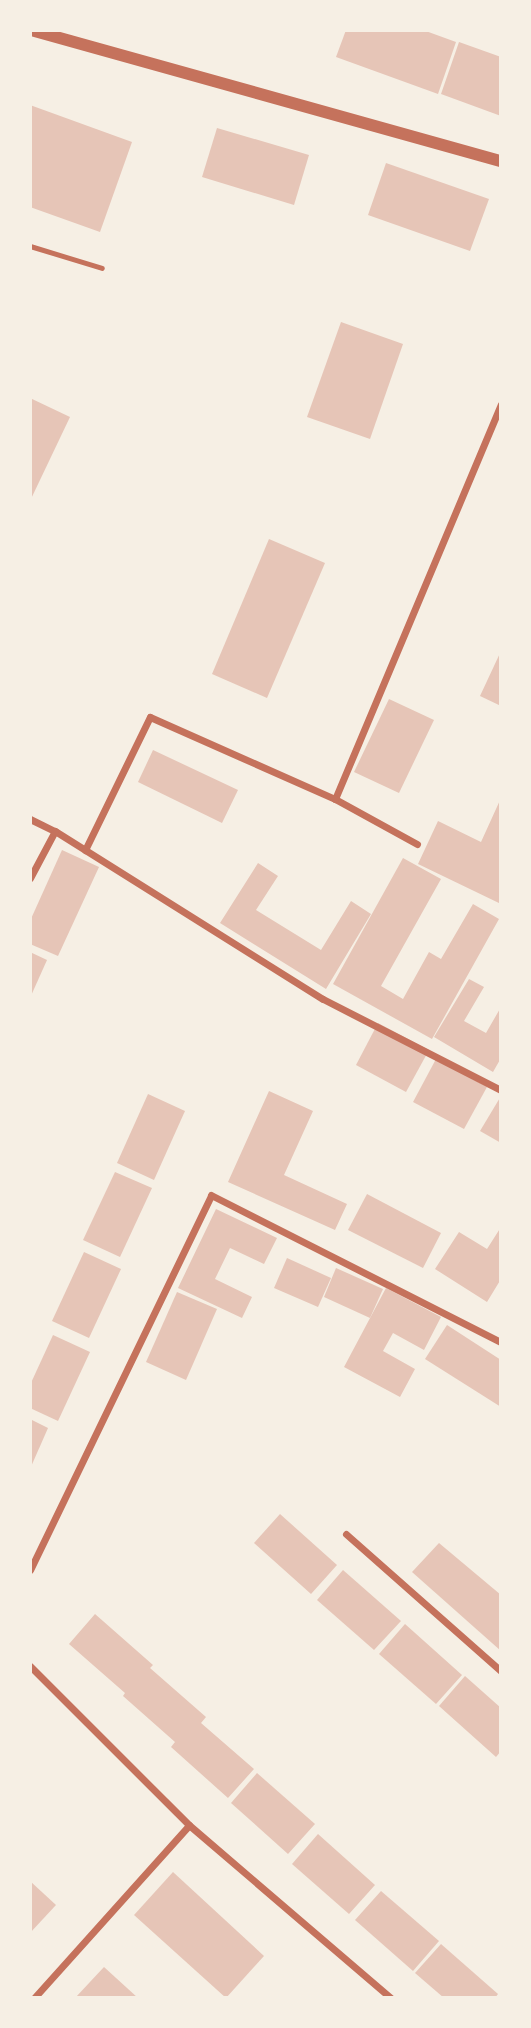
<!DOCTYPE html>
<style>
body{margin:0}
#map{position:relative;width:531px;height:2028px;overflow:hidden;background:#f6efe4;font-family:"Open Sans",sans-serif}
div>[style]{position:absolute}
.building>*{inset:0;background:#e6c5b7}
.service>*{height:5px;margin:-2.5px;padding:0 2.5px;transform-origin:2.5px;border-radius:2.5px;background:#c5725c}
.minor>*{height:7px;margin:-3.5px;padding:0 3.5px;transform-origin:3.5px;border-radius:3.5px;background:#c5725c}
.tertiary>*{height:12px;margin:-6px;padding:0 6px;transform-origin:6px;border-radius:6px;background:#c5725c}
span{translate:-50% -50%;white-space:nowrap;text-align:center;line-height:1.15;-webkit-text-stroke:7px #f6efe4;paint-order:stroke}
.frame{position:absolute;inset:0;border:32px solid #f6efe4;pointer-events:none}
</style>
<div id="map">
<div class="building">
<i style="clip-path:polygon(346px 30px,423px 30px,456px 42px,438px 94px,336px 57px)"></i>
<i style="clip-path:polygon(459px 42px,501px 57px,501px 116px,441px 94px)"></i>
<i style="clip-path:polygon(30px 105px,132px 142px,100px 232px,30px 207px)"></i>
<i style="clip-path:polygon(217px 128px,309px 155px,294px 205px,202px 177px)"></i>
<i style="clip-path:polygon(386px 163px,489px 199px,470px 251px,368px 215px)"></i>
<i style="clip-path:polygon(341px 322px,403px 344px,370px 439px,307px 417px)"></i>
<i style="clip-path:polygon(30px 398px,70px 417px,30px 501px)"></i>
<i style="clip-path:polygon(269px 539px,325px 563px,267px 698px,212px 674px)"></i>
<i style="clip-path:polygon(501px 651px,501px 706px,480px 696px)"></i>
<i style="clip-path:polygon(389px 699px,434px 720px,399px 793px,354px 772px)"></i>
<i style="clip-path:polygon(153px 750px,238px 790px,222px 823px,138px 782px)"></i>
<i style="clip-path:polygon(501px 798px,501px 904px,418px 864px,438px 821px,481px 842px)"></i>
<i style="clip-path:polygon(62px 850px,99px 867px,58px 956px,30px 944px,30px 921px)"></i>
<i style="clip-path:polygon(403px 858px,441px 879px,381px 986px,403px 999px,429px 952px,441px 959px,473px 904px,499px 919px,432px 1039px,333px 984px)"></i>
<i style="clip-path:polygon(258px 863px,278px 876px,256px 910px,321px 950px,351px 901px,371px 914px,326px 989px,220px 923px)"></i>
<i style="clip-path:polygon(30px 952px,47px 960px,30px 998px)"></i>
<i style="clip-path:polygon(469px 979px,484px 987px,464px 1021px,486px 1033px,501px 1007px,501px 1058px,493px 1072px,434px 1037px)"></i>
<i style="clip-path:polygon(378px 1023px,429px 1050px,406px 1092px,356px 1065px)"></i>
<i style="clip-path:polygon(436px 1059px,487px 1087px,464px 1129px,413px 1102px)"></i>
<i style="clip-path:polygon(269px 1091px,313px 1111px,284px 1175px,347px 1204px,335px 1230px,228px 1182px)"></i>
<i style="clip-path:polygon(148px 1094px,185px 1111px,154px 1180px,117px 1163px)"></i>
<i style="clip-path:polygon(501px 1096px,501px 1143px,480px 1131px)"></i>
<i style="clip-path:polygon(115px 1172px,152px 1188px,120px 1257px,83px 1240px)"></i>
<i style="clip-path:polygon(367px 1194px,441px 1233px,423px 1268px,348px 1230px)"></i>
<i style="clip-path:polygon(216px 1209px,277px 1238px,264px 1264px,230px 1248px,215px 1279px,252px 1297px,242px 1318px,178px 1288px)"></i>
<i style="clip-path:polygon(501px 1227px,501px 1279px,487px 1302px,435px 1269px,459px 1232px,487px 1249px)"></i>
<i style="clip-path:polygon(84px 1252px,121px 1269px,89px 1338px,52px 1321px)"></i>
<i style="clip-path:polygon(287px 1258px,331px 1278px,318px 1307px,274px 1288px)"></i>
<i style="clip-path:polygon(336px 1268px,383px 1289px,370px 1318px,324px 1297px)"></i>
<i style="clip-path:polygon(386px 1288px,441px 1317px,424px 1350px,393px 1333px,383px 1351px,415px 1369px,400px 1397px,344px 1367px)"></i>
<i style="clip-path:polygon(177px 1292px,217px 1309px,186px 1380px,146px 1362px)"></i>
<i style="clip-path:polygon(447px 1325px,501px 1360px,501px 1407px,425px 1359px)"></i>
<i style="clip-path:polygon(53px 1335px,90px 1352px,58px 1421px,30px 1408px,30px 1385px)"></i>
<i style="clip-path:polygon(30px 1419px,48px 1428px,30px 1469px)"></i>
<i style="clip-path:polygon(280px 1514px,337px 1565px,311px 1594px,254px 1543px)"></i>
<i style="clip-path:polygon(439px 1543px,501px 1595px,501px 1651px,412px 1572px)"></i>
<i style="clip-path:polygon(343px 1570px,401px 1621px,374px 1650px,317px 1600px)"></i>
<i style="clip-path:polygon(95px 1614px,153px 1665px,150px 1668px,206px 1717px,201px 1723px,254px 1769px,228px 1798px,171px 1747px,175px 1742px,123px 1696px,125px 1693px,69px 1644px)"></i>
<i style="clip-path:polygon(405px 1624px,462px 1675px,436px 1704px,379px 1654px)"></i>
<i style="clip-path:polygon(465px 1676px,501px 1708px,501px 1751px,496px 1757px,439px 1706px)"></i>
<i style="clip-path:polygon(257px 1773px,315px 1824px,288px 1854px,231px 1803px)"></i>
<i style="clip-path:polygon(318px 1834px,375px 1885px,349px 1914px,292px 1864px)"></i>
<i style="clip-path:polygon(173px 1872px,264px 1956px,226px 1998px,134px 1915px)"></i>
<i style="clip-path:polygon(30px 1881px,56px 1905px,30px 1933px)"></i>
<i style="clip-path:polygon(381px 1891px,439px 1941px,413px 1971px,355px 1920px)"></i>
<i style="clip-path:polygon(441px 1944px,498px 1994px,495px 1998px,444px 1998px,415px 1973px)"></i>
<i style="clip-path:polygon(104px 1967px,138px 1998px,75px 1998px)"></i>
</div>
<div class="service">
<i style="left:30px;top:246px;width:75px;rotate:17deg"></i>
</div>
<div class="minor">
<i style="left:30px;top:819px;width:28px;rotate:26deg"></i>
<i style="left:55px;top:831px;width:316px;rotate:32.1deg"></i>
<i style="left:323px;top:999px;width:200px;rotate:27.1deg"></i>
<i style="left:417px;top:844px;width:94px;rotate:-151.2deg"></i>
<i style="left:335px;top:799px;width:428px;rotate:-67.2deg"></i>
<i style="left:85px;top:850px;width:148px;rotate:-64deg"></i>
<i style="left:150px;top:717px;width:202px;rotate:23.9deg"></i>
<i style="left:30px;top:878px;width:53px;rotate:-62deg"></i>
<i style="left:346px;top:1534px;width:207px;rotate:41.5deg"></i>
<i style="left:30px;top:1570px;width:416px;rotate:-64.2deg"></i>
<i style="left:211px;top:1195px;width:325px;rotate:26.9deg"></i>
<i style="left:30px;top:1666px;width:225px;rotate:45deg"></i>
<i style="left:189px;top:1825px;width:266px;rotate:40.6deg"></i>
<i style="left:34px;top:1998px;width:232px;rotate:-48.1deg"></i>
</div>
<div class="tertiary">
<i style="left:31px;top:30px;width:488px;rotate:15.6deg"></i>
</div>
<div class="frame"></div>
</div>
